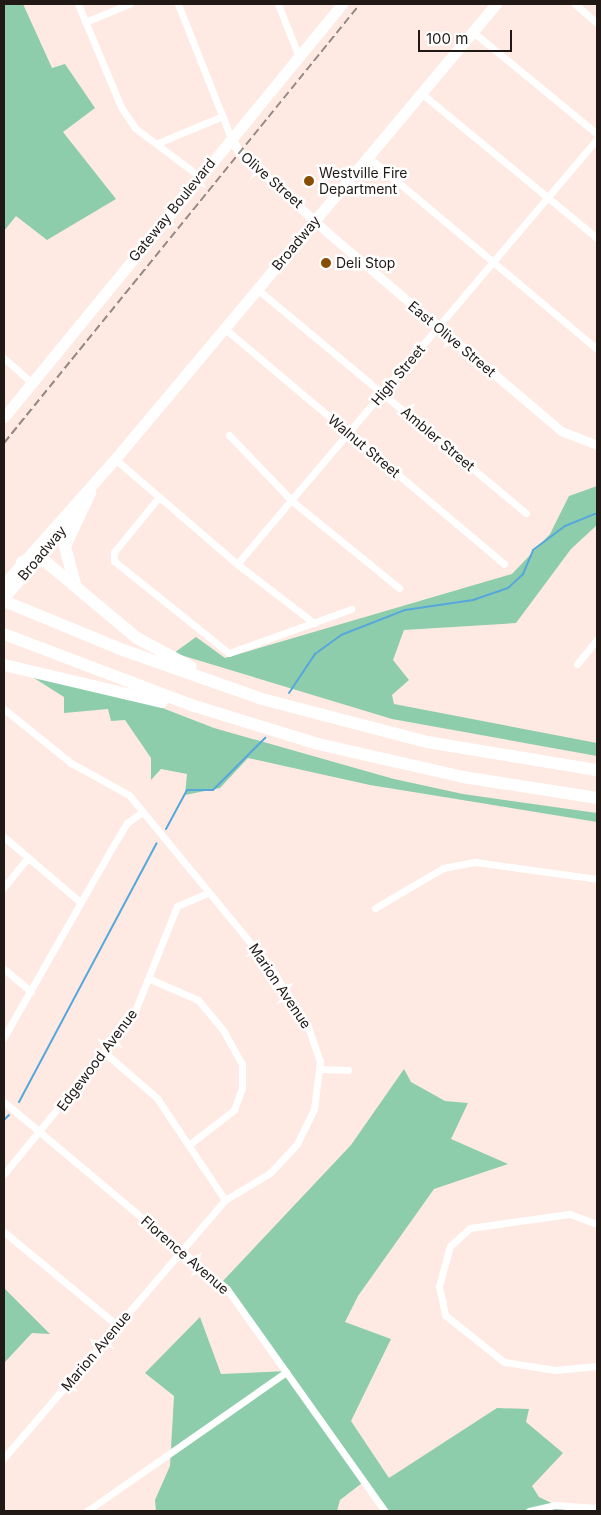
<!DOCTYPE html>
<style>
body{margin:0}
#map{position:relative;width:601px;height:1515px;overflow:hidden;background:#feeae2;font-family:Inter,sans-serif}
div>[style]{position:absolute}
.green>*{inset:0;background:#8ecdab}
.stream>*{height:2px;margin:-1px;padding:0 1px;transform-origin:1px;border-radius:1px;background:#56a7dc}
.minor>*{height:7px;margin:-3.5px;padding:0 3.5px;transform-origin:3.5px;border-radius:3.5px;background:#fff}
.tertiary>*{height:9px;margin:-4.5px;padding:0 4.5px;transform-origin:4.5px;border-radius:4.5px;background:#fff}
.primary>*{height:11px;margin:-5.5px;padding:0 5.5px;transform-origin:5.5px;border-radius:5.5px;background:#fff}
.motorway>*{height:12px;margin:-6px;padding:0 6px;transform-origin:6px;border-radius:6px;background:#fff}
.rail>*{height:2px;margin-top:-1px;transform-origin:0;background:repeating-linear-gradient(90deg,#958882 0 8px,transparent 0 12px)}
.dots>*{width:14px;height:14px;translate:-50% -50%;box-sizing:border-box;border:2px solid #fff;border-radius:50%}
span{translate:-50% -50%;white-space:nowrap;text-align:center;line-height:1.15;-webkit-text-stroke:5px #fff;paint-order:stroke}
.poi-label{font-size:14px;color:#201916}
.left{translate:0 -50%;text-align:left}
.street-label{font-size:14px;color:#201916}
.frame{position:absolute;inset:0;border:5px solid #201916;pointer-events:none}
.scale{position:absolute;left:418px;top:30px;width:94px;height:22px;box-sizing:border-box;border:2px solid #201916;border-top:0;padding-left:6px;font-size:15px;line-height:18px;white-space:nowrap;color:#201916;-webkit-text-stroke:4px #fff;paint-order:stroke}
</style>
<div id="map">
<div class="green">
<i style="clip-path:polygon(4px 4px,23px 4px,52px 68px,65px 64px,95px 108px,63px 132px,116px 199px,47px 240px,16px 216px,4px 231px)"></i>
<i style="clip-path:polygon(597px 486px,597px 525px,571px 549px,516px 623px,404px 630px,393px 660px,409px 680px,392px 695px,394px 704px,597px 743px,597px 756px,392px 719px,174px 653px,196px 637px,225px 658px,512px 574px,550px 534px,569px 496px)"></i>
<i style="clip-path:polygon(26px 673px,147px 702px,214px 728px,394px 779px,463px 794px,597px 813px,597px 822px,370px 785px,248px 758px,220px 788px,185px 795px,187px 774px,161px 769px,151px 780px,151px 758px,125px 720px,111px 721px,108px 709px,64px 713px,64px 697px)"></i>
<i style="clip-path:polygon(404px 1069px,411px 1082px,445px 1101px,468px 1103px,451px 1139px,508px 1164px,434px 1189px,358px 1296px,345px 1322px,391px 1339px,351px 1421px,389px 1478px,497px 1408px,529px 1409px,526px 1422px,563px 1453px,532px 1486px,539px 1497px,568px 1511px,387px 1511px,366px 1480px,340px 1500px,337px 1511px,156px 1511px,155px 1500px,170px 1466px,174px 1396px,145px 1373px,200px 1317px,221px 1374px,288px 1371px,222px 1282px,351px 1145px)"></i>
<i style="clip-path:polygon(4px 1288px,50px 1334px,32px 1333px,4px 1363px)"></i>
</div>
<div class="stream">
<i style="left:289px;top:693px;width:47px;rotate:-56.3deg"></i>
<i style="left:315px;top:654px;width:32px;rotate:-36deg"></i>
<i style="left:341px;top:635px;width:69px;rotate:-21.3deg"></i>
<i style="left:405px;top:610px;width:69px;rotate:-8.4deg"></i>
<i style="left:473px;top:600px;width:37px;rotate:-19deg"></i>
<i style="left:508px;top:588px;width:21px;rotate:-43deg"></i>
<i style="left:523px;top:574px;width:26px;rotate:-67deg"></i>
<i style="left:533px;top:550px;width:40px;rotate:-37deg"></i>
<i style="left:565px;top:526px;width:35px;rotate:-22deg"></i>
<i style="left:166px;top:829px;width:44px;rotate:-61.7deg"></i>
<i style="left:187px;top:790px;width:26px"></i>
<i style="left:213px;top:790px;width:74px;rotate:-45deg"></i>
<i style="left:19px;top:1102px;width:293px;rotate:-62deg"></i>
<i style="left:4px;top:1120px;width:7px;rotate:-45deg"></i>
</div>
<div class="minor">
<i style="left:78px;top:4px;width:112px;rotate:67.3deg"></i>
<i style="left:121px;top:107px;width:25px;rotate:56deg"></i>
<i style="left:135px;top:128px;width:80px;rotate:36.9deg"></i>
<i style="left:178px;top:4px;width:144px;rotate:68.4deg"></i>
<i style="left:278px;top:4px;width:57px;rotate:68.4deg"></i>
<i style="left:575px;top:4px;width:29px;rotate:41deg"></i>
<i style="left:85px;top:22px;width:48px;rotate:-22.2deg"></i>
<i style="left:473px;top:32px;width:161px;rotate:39.4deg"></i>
<i style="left:421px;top:93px;width:228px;rotate:39.5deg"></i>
<i style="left:158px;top:143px;width:70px;rotate:-22.6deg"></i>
<i style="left:368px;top:157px;width:299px;rotate:40deg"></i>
<i style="left:257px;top:289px;width:350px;rotate:39.8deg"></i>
<i style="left:224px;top:328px;width:366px;rotate:40.1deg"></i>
<i style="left:4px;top:358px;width:38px;rotate:42deg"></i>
<i style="left:229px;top:435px;width:91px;rotate:46.3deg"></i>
<i style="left:292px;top:501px;width:138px;rotate:39.1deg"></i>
<i style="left:115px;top:459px;width:161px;rotate:40.7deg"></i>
<i style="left:237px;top:564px;width:97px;rotate:37.5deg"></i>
<i style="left:159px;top:497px;width:71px;rotate:129.3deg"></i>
<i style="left:114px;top:552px;width:9px;rotate:90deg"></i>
<i style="left:114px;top:561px;width:147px;rotate:38.7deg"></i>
<i style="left:229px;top:653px;width:130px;rotate:-19.8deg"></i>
<i style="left:237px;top:564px;width:557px;rotate:-49.73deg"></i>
<i style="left:577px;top:664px;width:32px;rotate:-51deg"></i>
<i style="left:4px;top:709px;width:86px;rotate:38.9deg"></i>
<i style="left:71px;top:763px;width:66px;rotate:28.9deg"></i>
<i style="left:129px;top:795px;width:219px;rotate:50.6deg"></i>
<i style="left:268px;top:964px;width:72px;rotate:57deg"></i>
<i style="left:307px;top:1024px;width:39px;rotate:71deg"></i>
<i style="left:320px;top:1061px;width:48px;rotate:97.1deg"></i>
<i style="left:314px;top:1109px;width:39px;rotate:116deg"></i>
<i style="left:297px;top:1144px;width:40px;rotate:133deg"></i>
<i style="left:270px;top:1173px;width:52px;rotate:149deg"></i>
<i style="left:225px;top:1200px;width:340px;rotate:130.6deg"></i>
<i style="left:4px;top:837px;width:100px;rotate:40.5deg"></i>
<i style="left:4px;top:887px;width:38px;rotate:-51deg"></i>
<i style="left:375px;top:908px;width:79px;rotate:-30.5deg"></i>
<i style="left:443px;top:868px;width:33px;rotate:-11deg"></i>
<i style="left:475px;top:862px;width:123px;rotate:7.9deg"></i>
<i style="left:4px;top:969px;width:35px;rotate:40deg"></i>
<i style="left:150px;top:979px;width:52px;rotate:23.6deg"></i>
<i style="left:198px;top:1000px;width:39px;rotate:50deg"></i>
<i style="left:223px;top:1030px;width:39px;rotate:61deg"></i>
<i style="left:242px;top:1064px;width:24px;rotate:90deg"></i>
<i style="left:242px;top:1088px;width:23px;rotate:110deg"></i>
<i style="left:234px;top:1110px;width:56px;rotate:142.3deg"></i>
<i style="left:4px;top:1037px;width:214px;rotate:-60.3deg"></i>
<i style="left:110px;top:851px;width:33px;rotate:-59deg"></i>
<i style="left:127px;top:823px;width:19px;rotate:-36deg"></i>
<i style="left:105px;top:1053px;width:69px;rotate:40.9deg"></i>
<i style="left:157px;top:1098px;width:123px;rotate:56.3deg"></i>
<i style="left:320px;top:1069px;width:28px;rotate:2deg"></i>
<i style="left:4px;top:1102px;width:291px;rotate:40deg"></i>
<i style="left:227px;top:1289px;width:272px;rotate:54.6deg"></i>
<i style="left:4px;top:1174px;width:204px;rotate:-50.8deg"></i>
<i style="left:133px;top:1016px;width:118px;rotate:-68.2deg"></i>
<i style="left:177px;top:906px;width:33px;rotate:-23deg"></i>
<i style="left:597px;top:1224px;width:30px;rotate:-160deg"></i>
<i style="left:569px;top:1214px;width:100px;rotate:172deg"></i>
<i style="left:470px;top:1228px;width:27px;rotate:138deg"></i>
<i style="left:450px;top:1246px;width:41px;rotate:105.4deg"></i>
<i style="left:439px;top:1286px;width:30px;rotate:78deg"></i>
<i style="left:445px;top:1315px;width:75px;rotate:38.5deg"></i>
<i style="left:504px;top:1362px;width:52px;rotate:8.9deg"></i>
<i style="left:555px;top:1370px;width:42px;rotate:-5.4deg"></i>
<i style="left:4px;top:1232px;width:148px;rotate:39.5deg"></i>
<i style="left:87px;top:1511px;width:243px;rotate:-34.9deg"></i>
<i style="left:529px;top:1511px;width:26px;rotate:-13deg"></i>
<i style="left:554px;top:1505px;width:43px;rotate:4deg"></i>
</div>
<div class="tertiary">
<i style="left:231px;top:138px;width:16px;rotate:60deg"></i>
<i style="left:239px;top:152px;width:122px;rotate:42.3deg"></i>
<i style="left:329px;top:234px;width:304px;rotate:40.3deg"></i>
<i style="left:561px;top:431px;width:39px;rotate:21deg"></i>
</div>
<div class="primary">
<i style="left:4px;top:417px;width:534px;rotate:-50.7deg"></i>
<i style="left:4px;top:584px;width:167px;rotate:-48.4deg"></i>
<i style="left:115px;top:459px;width:593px;rotate:-50.06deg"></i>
<i style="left:4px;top:598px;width:108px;rotate:-50.3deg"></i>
</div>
<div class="motorway">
<i style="left:22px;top:562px;width:13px;rotate:-18deg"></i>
<i style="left:34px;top:558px;width:13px;rotate:18deg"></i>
<i style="left:46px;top:562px;width:119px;rotate:39.9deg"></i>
<i style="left:137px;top:638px;width:61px;rotate:28.2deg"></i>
<i style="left:75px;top:584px;width:39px;rotate:-105deg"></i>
<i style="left:65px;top:546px;width:59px;rotate:-64.7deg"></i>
<i style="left:4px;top:601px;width:129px;rotate:22.4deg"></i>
<i style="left:123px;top:650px;width:147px;rotate:19.4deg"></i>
<i style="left:262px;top:699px;width:171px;rotate:14.6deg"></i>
<i style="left:427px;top:742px;width:172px;rotate:9.4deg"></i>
<i style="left:4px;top:634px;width:197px;rotate:20.8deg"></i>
<i style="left:188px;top:704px;width:136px;rotate:17.1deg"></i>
<i style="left:318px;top:744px;width:149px;rotate:12.8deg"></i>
<i style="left:463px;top:777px;width:136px;rotate:8.9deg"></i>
<i style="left:4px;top:665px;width:162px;rotate:13.2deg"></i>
</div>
<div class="rail">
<i style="left:4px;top:443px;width:565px;rotate:-50.96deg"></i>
</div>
<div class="dots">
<i style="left:309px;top:181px;background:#874e03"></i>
<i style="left:326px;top:263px;background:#874e03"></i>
</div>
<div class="poi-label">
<span class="left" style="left:319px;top:181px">Westville Fire<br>Department</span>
<span class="left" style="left:336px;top:263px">Deli Stop</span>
</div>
<div class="street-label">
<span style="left:272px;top:180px;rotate:41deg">Olive Street</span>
<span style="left:172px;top:210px;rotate:-51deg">Gateway Boulevard</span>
<span style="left:296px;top:243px;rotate:-50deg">Broadway</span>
<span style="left:452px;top:339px;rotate:40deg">East Olive Street</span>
<span style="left:398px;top:375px;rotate:-50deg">High Street</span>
<span style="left:438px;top:439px;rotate:40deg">Ambler Street</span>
<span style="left:364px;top:446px;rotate:40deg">Walnut Street</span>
<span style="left:42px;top:553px;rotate:-50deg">Broadway</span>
<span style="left:280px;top:986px;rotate:56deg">Marion Avenue</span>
<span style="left:97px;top:1060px;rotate:-53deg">Edgewood Avenue</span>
<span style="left:185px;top:1255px;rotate:41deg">Florence Avenue</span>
<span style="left:96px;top:1351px;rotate:-50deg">Marion Avenue</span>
</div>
<div class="frame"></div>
<div class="scale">100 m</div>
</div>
